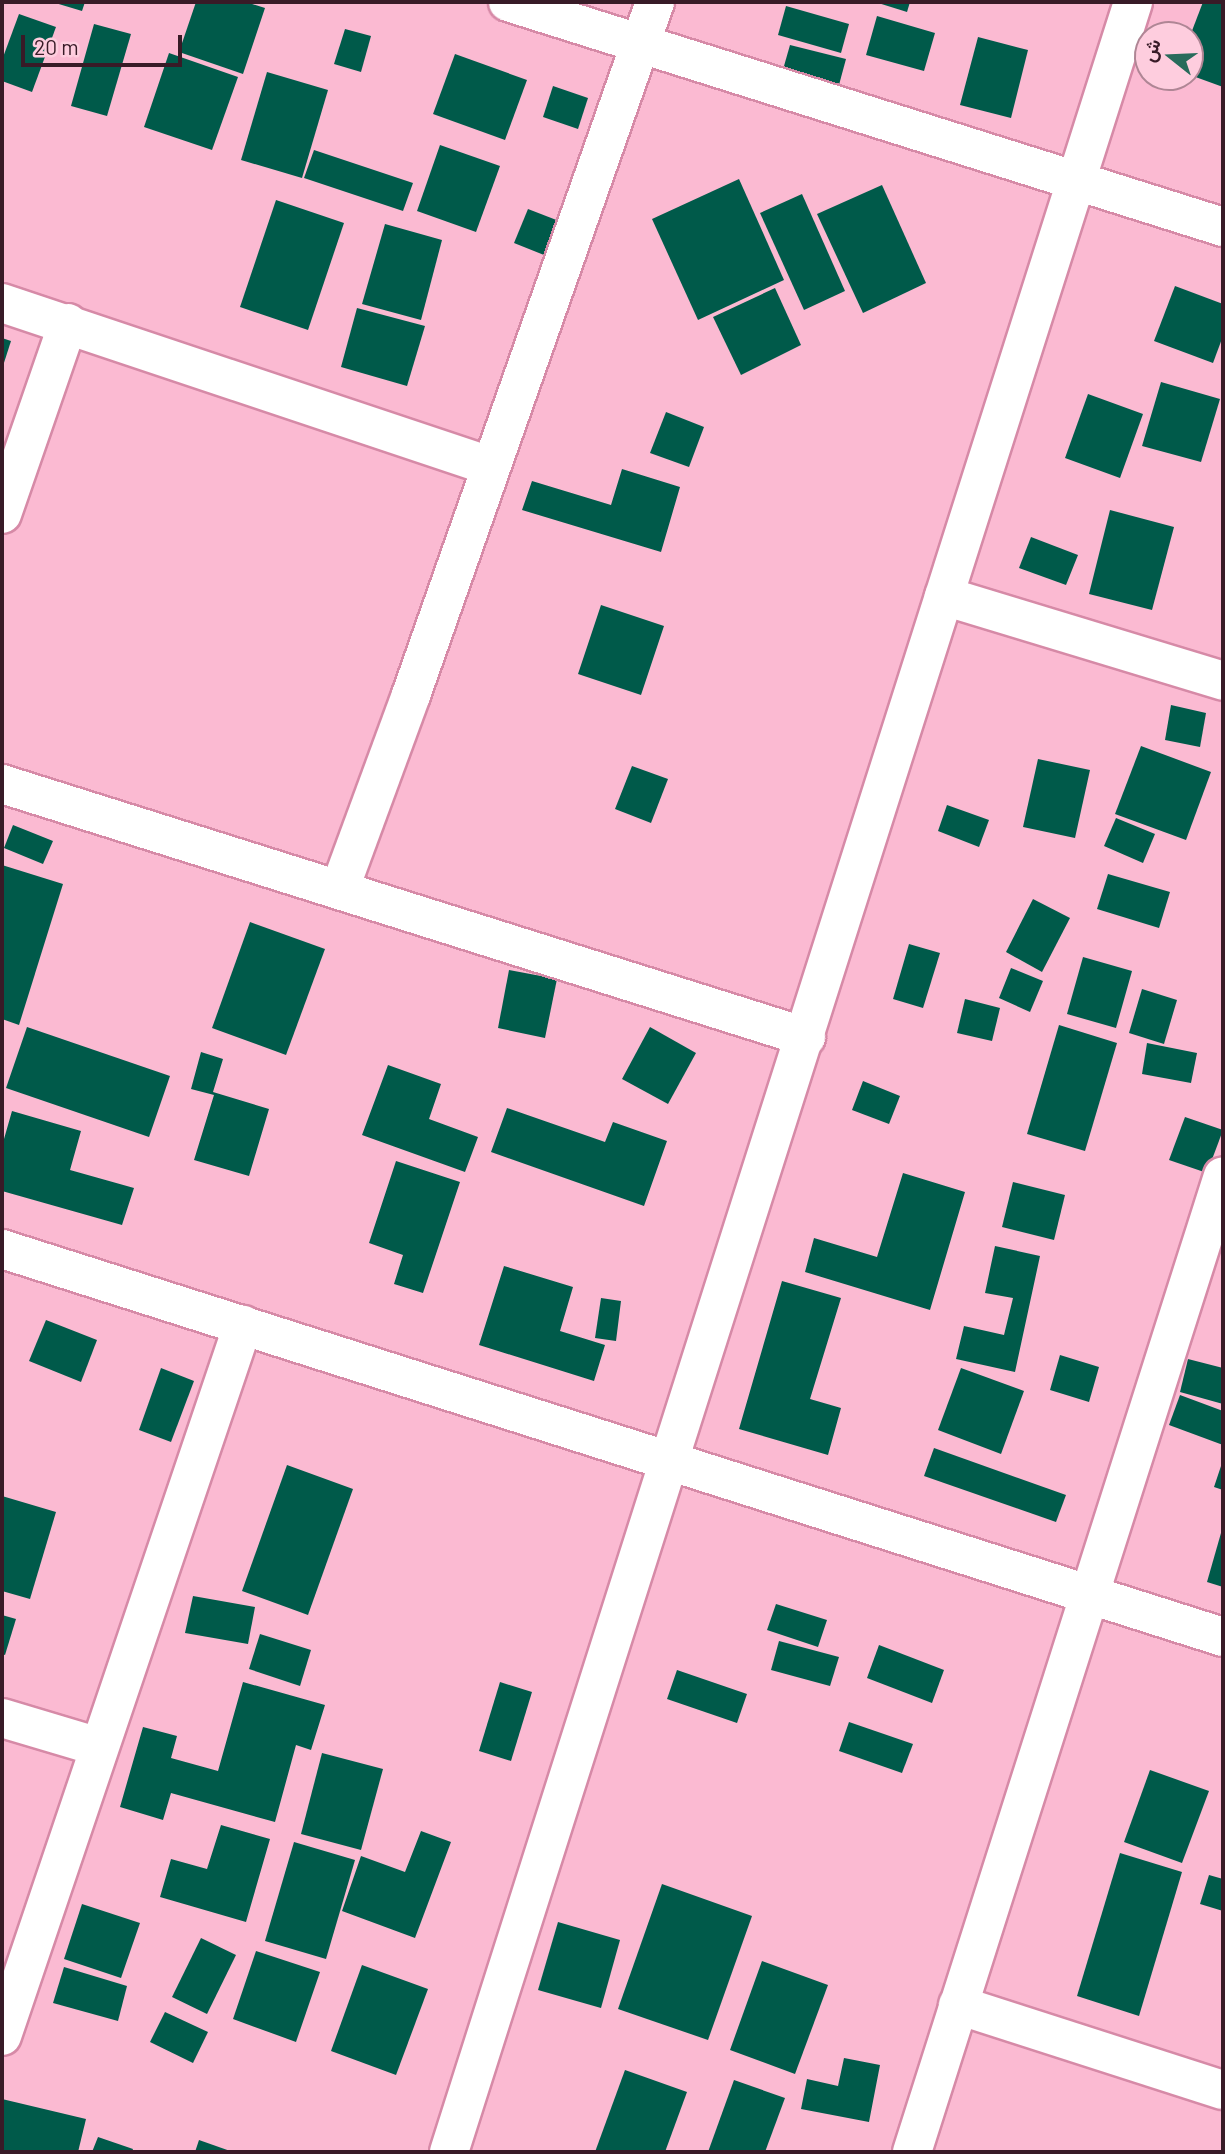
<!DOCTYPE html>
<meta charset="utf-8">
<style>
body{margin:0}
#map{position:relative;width:1225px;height:2154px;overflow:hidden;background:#fbbad2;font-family:Barlow,Vazirmatn,sans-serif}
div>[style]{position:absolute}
.building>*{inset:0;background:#005a4a}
.roads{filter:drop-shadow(2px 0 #d68aa7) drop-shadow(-2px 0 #d68aa7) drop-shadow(0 2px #d68aa7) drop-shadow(0 -2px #d68aa7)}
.street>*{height:38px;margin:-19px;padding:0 19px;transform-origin:19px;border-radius:19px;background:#fff}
span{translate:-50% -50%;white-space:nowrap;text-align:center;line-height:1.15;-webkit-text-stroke:7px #fecdde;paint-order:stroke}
.frame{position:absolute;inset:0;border:4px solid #381b27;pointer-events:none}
.north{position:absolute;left:1134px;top:21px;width:70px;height:70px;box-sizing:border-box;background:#fecdde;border:2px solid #af8695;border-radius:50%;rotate:288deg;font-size:19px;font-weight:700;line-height:28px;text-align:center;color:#381b27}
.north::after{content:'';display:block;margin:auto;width:24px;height:32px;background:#286b5b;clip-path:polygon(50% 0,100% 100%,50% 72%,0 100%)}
.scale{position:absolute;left:21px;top:35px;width:161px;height:32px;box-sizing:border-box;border:4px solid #381b27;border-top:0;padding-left:9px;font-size:21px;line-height:24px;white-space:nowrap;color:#381b27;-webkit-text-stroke:5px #fecdde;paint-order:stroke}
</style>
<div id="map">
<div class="building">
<i style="clip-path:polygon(52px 2px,85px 2px,82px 11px)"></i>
<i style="clip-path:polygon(196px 2px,246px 2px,265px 8px,243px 74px,179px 52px)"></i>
<i style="clip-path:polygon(875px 2px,910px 2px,907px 12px)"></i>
<i style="clip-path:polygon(1203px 2px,1223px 2px,1223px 87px,1190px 75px,1190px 36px)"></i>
<i style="clip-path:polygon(786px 6px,849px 24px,841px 53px,778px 35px)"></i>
<i style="clip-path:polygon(19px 14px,56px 27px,32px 92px,2px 81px,2px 60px)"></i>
<i style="clip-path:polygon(877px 16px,935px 33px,924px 71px,866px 55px)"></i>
<i style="clip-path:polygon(94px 24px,131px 34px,107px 116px,71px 106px)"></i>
<i style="clip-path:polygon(345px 29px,371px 36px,361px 72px,334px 64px)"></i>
<i style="clip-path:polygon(978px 37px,1028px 50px,1011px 118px,960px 105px)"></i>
<i style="clip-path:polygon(790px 45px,846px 59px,836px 96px,780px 80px)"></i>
<i style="clip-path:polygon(169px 53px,238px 77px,212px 150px,144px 127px)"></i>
<i style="clip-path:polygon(455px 54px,527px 80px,505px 140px,433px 114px)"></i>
<i style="clip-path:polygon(267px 72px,328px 90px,302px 178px,241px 160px)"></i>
<i style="clip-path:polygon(553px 86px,588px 98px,578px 129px,543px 117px)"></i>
<i style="clip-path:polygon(440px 145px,500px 166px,476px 232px,417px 211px)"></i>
<i style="clip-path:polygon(314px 150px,413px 183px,403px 211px,304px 178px)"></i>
<i style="clip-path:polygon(739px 179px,784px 280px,698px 320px,652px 219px)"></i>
<i style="clip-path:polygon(882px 185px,926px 283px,863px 313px,817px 214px)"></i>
<i style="clip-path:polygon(802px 194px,845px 291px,804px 310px,760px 213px)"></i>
<i style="clip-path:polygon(276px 200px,344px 223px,308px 330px,240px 307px)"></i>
<i style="clip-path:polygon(528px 209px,559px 221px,544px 255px,514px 243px)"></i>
<i style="clip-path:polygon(385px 224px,442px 240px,421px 320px,362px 304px)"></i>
<i style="clip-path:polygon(1175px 286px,1223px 304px,1223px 336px,1213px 363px,1154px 341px)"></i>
<i style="clip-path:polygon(775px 288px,801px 345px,741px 375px,713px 317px)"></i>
<i style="clip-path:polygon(357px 308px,425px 326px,407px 386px,341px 367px)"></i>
<i style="clip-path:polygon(2px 338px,11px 341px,2px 369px)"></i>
<i style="clip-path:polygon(1161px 382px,1220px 399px,1201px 462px,1142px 446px)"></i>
<i style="clip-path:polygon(1088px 394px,1143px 414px,1120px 478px,1065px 458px)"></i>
<i style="clip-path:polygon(666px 412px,704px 427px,689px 467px,650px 453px)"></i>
<i style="clip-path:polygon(622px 469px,680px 487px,661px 552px,522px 510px,532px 481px,611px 505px)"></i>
<i style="clip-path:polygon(1110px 510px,1174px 527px,1152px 610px,1089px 594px)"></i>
<i style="clip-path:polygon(1031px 537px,1078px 555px,1066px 585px,1019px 568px)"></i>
<i style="clip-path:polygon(601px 605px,664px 626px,641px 695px,578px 674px)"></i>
<i style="clip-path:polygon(1171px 705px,1206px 713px,1200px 747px,1165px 740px)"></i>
<i style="clip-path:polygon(1141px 746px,1211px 772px,1186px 840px,1115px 814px)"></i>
<i style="clip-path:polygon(1038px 759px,1090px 770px,1075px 838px,1023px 827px)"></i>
<i style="clip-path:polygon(632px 766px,668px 779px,651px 823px,615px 809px)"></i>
<i style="clip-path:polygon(947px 805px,989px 820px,979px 847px,938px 831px)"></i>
<i style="clip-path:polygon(1116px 818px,1155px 834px,1143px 863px,1104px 846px)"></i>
<i style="clip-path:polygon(13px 825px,53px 841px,43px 864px,4px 848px)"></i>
<i style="clip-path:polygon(2px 865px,63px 884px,19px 1025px,2px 1019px)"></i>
<i style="clip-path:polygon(1108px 874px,1170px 892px,1159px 928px,1097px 909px)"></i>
<i style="clip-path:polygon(1033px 899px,1070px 918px,1042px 972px,1006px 952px)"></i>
<i style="clip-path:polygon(250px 922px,325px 949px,286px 1055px,212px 1028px)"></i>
<i style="clip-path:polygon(909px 944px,940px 953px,923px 1008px,893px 999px)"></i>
<i style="clip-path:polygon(1083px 957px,1132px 971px,1116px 1028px,1067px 1014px)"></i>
<i style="clip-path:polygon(1011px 968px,1043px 981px,1030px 1012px,999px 998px)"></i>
<i style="clip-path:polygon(509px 970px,557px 979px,545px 1038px,498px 1028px)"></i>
<i style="clip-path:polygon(1142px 989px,1177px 1000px,1164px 1044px,1129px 1033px)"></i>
<i style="clip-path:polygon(965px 999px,1000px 1008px,992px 1041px,957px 1033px)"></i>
<i style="clip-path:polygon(1059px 1025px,1117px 1043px,1085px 1151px,1027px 1134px)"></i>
<i style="clip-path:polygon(27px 1027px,170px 1076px,149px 1137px,6px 1088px)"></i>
<i style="clip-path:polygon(650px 1027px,696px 1053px,668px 1104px,622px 1079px)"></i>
<i style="clip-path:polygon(1147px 1043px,1197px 1053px,1191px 1083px,1142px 1074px)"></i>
<i style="clip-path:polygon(201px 1052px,223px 1059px,213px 1092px,269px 1109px,249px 1176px,194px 1160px,214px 1095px,191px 1089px)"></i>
<i style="clip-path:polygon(388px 1065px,441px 1084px,429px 1119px,478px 1137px,465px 1172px,362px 1135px)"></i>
<i style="clip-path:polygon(863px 1081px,900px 1096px,889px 1124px,852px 1110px)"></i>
<i style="clip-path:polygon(507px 1108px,605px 1142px,613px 1122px,667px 1141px,644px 1206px,491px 1152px)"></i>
<i style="clip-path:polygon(12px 1111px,81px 1131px,70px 1170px,134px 1188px,122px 1225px,2px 1191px,2px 1146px)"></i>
<i style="clip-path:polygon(1185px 1117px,1223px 1130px,1207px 1173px,1169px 1160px)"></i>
<i style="clip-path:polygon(396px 1161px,460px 1182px,423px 1293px,394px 1284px,403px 1255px,369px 1243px)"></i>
<i style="clip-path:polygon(903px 1173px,965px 1192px,930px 1310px,805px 1272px,814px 1238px,877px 1257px)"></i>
<i style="clip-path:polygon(1013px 1182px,1065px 1195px,1054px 1240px,1002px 1227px)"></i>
<i style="clip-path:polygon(995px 1246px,1040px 1256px,1015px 1372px,956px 1359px,964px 1326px,1004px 1335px,1013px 1298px,985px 1293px)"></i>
<i style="clip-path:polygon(504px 1266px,573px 1287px,560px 1331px,605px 1345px,594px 1381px,479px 1345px)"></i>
<i style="clip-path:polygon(782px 1281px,841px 1298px,810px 1399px,841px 1408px,828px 1455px,739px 1429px)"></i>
<i style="clip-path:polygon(601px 1298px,621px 1301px,616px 1341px,595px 1338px)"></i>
<i style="clip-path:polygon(46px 1320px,97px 1340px,81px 1382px,29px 1361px)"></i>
<i style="clip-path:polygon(1060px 1355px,1099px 1367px,1089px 1402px,1050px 1390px)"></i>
<i style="clip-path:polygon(1188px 1359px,1223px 1368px,1223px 1404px,1180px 1392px)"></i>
<i style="clip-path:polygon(161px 1368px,194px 1381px,171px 1442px,139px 1430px)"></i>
<i style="clip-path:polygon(961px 1368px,1024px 1391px,1001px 1454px,938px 1430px)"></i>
<i style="clip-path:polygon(1180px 1395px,1223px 1411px,1223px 1445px,1169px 1425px)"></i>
<i style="clip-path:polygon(934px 1448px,1066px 1495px,1056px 1522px,924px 1476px)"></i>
<i style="clip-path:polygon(1223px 1460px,1223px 1490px,1214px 1487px)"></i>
<i style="clip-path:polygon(287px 1465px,353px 1489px,308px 1615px,242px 1591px)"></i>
<i style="clip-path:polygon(2px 1496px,56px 1512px,30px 1599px,2px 1591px)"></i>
<i style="clip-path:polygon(1221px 1533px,1223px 1533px,1223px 1587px,1207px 1582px)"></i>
<i style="clip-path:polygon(193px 1596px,255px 1607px,248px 1644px,185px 1633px)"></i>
<i style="clip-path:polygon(776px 1604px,827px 1620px,818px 1647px,767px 1630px)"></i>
<i style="clip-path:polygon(2px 1615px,16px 1619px,5px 1655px,2px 1654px)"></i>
<i style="clip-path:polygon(260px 1634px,311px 1650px,300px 1686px,249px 1669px)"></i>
<i style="clip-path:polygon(779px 1641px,839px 1657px,830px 1686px,771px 1670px)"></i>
<i style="clip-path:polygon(879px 1645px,944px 1670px,932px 1703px,867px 1678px)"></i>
<i style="clip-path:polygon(677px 1670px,747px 1694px,737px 1723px,667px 1699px)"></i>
<i style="clip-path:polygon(243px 1682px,325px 1705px,311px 1750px,296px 1745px,275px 1822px,171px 1793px,163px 1820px,120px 1807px,143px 1727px,177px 1736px,171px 1758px,218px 1771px)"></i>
<i style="clip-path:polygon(500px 1682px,532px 1692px,511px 1761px,479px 1751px)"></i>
<i style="clip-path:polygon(849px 1722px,913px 1744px,902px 1773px,839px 1751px)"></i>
<i style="clip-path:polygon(322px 1753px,383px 1769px,361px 1850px,301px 1834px)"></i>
<i style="clip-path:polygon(1150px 1770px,1209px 1791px,1182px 1863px,1124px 1842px)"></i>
<i style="clip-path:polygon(221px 1825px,270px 1839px,246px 1922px,160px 1897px,171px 1859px,207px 1869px)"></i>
<i style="clip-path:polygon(421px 1831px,451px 1842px,415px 1938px,342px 1911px,361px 1856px,405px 1872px)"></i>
<i style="clip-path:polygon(294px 1842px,355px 1860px,326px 1959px,265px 1941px)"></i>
<i style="clip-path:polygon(1120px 1853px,1182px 1872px,1139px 2016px,1077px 1996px)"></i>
<i style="clip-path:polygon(1209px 1875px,1223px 1879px,1223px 1911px,1200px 1904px)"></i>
<i style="clip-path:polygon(662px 1884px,752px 1916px,708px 2040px,618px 2009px)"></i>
<i style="clip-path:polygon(82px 1904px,140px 1923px,121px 1978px,64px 1959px)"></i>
<i style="clip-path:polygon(558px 1922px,620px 1940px,601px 2008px,538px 1990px)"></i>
<i style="clip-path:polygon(201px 1938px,236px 1955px,207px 2014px,172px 1997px)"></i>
<i style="clip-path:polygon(256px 1951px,320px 1972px,296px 2042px,233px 2019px)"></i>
<i style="clip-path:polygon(762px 1961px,828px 1985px,795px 2074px,730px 2050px)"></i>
<i style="clip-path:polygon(362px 1965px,428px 1989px,396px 2075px,331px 2051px)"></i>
<i style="clip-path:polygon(64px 1967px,127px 1986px,118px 2021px,53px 2003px)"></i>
<i style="clip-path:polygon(165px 2012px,208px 2032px,193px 2063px,150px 2042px)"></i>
<i style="clip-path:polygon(844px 2058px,880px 2065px,869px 2122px,801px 2109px,807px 2079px,838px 2086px)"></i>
<i style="clip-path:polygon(625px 2070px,687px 2092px,665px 2152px,595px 2152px)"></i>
<i style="clip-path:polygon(734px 2080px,785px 2098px,765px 2152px,708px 2152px)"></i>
<i style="clip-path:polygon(2px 2099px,86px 2119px,78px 2152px,2px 2152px)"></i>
<i style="clip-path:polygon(98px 2137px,133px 2149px,132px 2152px,92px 2152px)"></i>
<i style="clip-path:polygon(199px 2140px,233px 2152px,195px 2152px)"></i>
</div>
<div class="roads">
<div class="street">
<i style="left:508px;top:2px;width:750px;rotate:17.47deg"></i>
<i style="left:2px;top:303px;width:515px;rotate:18.47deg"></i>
<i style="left:2px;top:514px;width:202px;rotate:-70.9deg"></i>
<i style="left:944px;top:596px;width:292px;rotate:16.9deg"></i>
<i style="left:2px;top:784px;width:843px;rotate:17.47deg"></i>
<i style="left:340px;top:888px;width:206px;rotate:-69.8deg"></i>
<i style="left:411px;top:695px;width:735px;rotate:-70.6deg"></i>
<i style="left:2px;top:1249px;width:1281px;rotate:17.63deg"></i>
<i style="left:2px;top:1718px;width:101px;rotate:16.6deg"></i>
<i style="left:958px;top:2005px;width:278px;rotate:17.8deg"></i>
<i style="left:2px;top:2036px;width:751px;rotate:-71.28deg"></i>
<i style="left:449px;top:2152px;width:2256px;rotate:-72.35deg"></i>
<i style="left:912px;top:2152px;width:1024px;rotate:-72.33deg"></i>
</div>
</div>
<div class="frame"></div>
<div class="north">ش</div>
<div class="scale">20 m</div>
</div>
